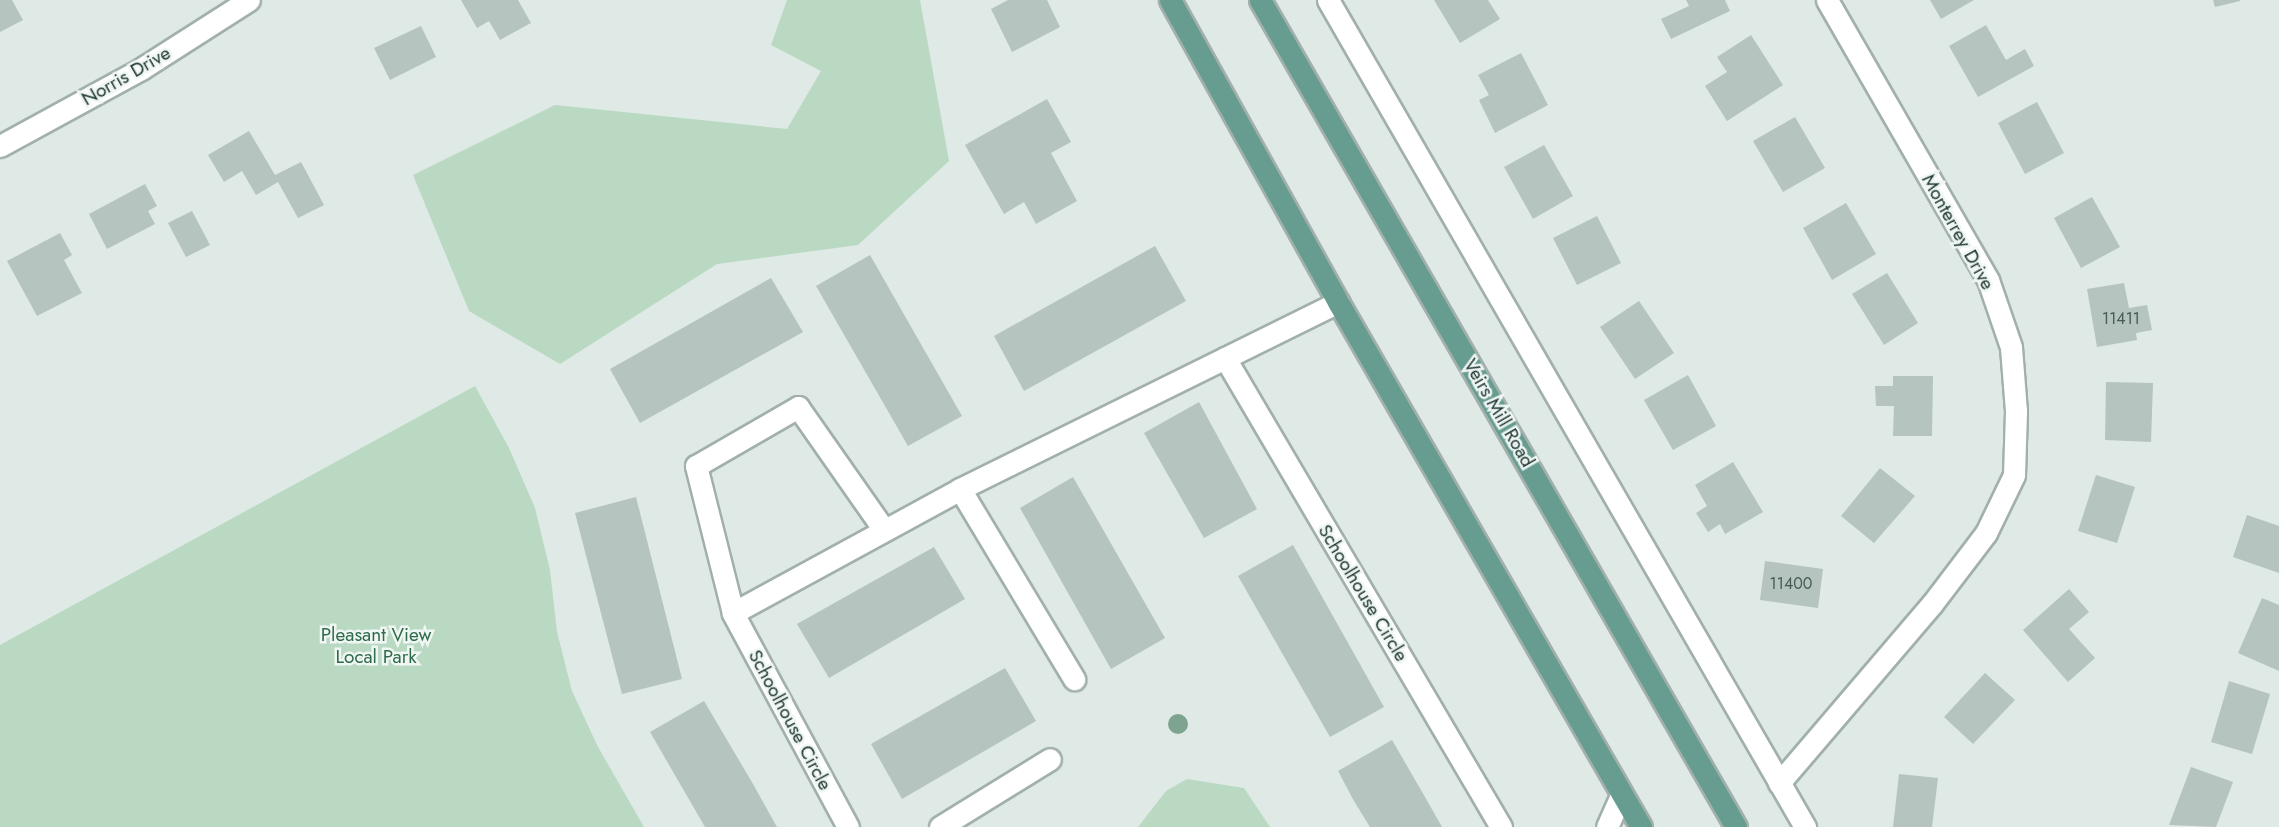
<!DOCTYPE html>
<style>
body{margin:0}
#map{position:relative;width:2279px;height:827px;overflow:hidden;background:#dfe9e5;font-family:Jost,sans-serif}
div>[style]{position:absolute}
.green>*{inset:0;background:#b9d9c3}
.building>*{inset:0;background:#b5c4be}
.roads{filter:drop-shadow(2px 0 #a2b0ac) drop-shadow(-2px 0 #a2b0ac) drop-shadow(0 2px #a2b0ac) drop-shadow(0 -2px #a2b0ac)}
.minor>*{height:21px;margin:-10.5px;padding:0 10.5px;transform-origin:10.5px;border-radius:10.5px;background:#fff}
.major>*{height:21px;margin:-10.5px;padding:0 10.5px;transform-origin:10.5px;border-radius:10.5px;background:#679c91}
.trees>*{width:20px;height:20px;margin:-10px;border-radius:50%;background:#7ea48f}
span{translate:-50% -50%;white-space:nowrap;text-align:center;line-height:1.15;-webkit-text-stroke:5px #eff6f3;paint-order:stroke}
.number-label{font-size:16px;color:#465b56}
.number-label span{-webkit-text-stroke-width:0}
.street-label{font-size:19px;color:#213833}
.park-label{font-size:19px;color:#2e6c49}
</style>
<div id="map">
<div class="green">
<i style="clip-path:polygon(787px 0,920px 0,949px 161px,858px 245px,717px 264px,560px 364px,469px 311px,413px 175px,555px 105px,787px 129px,821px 71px,771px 45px)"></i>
<i style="clip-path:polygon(475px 386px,509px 448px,535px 508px,550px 570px,557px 632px,572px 691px,598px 747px,644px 827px,0 827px,0 645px)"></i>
<i style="clip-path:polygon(1187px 779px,1244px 788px,1270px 827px,1138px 827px,1166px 791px)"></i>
</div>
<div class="building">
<i style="clip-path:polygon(0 0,12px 0,23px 20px,0 32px)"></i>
<i style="clip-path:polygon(461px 0,518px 0,531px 23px,500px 40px,489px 21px,477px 28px)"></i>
<i style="clip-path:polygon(1008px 0,1047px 0,1060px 27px,1012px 52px,991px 9px)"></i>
<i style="clip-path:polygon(1434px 0,1488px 0,1500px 19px,1460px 43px)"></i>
<i style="clip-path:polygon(1686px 0,1725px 0,1730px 11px,1671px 39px,1661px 19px,1689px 6px)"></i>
<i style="clip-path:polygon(1930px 0,1974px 0,1941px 19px)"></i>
<i style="clip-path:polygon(2213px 0,2240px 0,2240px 1px,2215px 7px)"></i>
<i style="clip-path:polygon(1986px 25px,2006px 60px,2025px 49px,2034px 66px,1978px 97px,1949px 46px)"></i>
<i style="clip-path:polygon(421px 26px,436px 57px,390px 80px,374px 48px)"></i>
<i style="clip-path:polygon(1751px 35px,1783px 85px,1727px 121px,1705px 86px,1727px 72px,1717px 57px)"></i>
<i style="clip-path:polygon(1521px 53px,1548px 105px,1495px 133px,1479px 100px,1489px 95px,1478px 75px)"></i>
<i style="clip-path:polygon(1047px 99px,1071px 142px,1051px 153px,1077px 201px,1036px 224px,1024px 202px,1004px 214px,965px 145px)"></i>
<i style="clip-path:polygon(2037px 102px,2064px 153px,2025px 174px,1998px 123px)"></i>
<i style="clip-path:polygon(1795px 117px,1825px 168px,1783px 192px,1753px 141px)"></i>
<i style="clip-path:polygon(249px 131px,275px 175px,301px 162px,324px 205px,298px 218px,278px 182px,256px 195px,242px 171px,224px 182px,208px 155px)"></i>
<i style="clip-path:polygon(1544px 145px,1573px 196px,1533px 219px,1504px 167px)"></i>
<i style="clip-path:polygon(145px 184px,157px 206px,148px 211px,155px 224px,107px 249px,89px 214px)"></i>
<i style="clip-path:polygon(2092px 197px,2120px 247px,2081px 268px,2054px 218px)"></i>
<i style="clip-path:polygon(1846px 203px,1876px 254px,1832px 280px,1803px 228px)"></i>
<i style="clip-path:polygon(192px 211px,210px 245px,186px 257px,168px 223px)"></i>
<i style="clip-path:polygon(1597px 216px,1621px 263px,1577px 285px,1553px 238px)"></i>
<i style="clip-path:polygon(60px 233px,72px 255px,64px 260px,82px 293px,37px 316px,7px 261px)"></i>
<i style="clip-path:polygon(1155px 246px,1186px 301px,1024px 391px,994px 336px)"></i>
<i style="clip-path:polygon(870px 255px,962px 416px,908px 446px,816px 286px)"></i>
<i style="clip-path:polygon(1887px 273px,1918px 323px,1884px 345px,1852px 294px)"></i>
<i style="clip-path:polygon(771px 278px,803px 332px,640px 423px,610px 369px)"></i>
<i style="clip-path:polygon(2124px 283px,2129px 308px,2147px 305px,2152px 330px,2136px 333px,2137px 340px,2097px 347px,2087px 289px)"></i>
<i style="clip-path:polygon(1639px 301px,1674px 353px,1635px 379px,1600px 327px)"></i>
<i style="clip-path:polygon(1688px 375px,1716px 426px,1673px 450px,1644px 400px)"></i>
<i style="clip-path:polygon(1893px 376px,1933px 376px,1932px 436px,1893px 436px,1894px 406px,1876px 406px,1875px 386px,1893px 386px)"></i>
<i style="clip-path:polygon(2106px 382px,2153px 383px,2151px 442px,2105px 440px)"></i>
<i style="clip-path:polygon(1199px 402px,1257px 509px,1204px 538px,1144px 433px)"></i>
<i style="clip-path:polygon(1733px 462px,1763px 512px,1725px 534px,1720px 524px,1708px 532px,1696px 513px,1707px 506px,1695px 485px)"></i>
<i style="clip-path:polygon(1880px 468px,1915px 496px,1874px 543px,1841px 516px)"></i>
<i style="clip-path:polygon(2096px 475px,2135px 487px,2117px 543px,2078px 531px)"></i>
<i style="clip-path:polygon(1073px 477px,1165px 638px,1111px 669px,1020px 508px)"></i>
<i style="clip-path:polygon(636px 497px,682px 679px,622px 694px,575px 513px)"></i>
<i style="clip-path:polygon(2247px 515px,2279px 526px,2279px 573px,2233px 557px)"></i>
<i style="clip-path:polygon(1293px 545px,1384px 707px,1330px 737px,1238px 576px)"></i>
<i style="clip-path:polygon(934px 547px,965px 599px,829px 678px,797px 624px)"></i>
<i style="clip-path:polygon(1765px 561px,1823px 569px,1818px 608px,1760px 600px)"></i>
<i style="clip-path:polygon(2069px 589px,2089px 612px,2069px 629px,2095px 658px,2068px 682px,2023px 630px)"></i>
<i style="clip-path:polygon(2262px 598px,2279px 605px,2279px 671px,2238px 653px)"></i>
<i style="clip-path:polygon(1005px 668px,1036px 721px,902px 799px,871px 744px)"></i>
<i style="clip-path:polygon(1985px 673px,2015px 700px,1973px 744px,1944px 717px)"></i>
<i style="clip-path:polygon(2229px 681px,2270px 694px,2252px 754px,2211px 742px)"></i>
<i style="clip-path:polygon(704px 701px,753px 784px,777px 827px,705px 827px,650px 732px)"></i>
<i style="clip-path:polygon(1392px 740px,1425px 797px,1442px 827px,1370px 827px,1354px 801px,1338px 771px)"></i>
<i style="clip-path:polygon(2191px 767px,2233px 782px,2216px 827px,2169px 825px)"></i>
<i style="clip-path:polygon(1899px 774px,1938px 778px,1932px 827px,1893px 827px)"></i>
</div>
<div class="roads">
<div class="minor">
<i style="left:1328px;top:0;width:955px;rotate:60.02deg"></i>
<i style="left:0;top:146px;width:161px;rotate:-28.6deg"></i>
<i style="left:141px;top:69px;width:128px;rotate:-32.6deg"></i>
<i style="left:1225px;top:358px;width:544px;rotate:59.52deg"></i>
<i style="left:960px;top:489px;width:222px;rotate:59deg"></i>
<i style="left:733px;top:613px;width:152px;rotate:-104.1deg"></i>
<i style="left:696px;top:466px;width:118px;rotate:-30deg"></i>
<i style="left:798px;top:407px;width:150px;rotate:55deg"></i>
<i style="left:1779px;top:783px;width:235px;rotate:-49.5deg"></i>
<i style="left:1932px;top:604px;width:89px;rotate:-52.7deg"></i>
<i style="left:1986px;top:533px;width:64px;rotate:-64.2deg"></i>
<i style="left:2014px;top:475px;width:64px;rotate:-88.2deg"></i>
<i style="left:2016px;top:411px;width:64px;rotate:-94.5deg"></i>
<i style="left:2011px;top:347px;width:71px;rotate:-108.9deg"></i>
<i style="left:1988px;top:280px;width:323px;rotate:-119.9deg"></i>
<i style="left:848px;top:827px;width:243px;rotate:-118.3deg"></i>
<i style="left:733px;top:613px;width:259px;rotate:-28.6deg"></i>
<i style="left:960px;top:489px;width:422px;rotate:-26.3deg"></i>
<i style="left:940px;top:827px;width:129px;rotate:-31.7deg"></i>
<i style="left:1607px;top:827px;width:36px;rotate:-66deg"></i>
</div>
<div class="major">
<i style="left:1170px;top:0;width:346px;rotate:60.9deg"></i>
<i style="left:1338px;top:302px;width:606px;rotate:60.01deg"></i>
<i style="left:1260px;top:0;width:954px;rotate:60.08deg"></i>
</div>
</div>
<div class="trees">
<i style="left:1178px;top:724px"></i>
</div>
<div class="number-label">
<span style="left:2121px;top:319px">11411</span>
<span style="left:1791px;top:584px">11400</span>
</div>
<div class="street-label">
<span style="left:126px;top:76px;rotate:-30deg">Norris Drive</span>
<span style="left:1958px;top:232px;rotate:61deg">Monterrey Drive</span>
<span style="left:1499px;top:413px;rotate:60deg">Veirs Mill Road</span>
<span style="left:1363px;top:593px;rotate:59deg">Schoolhouse Circle</span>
<span style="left:790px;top:720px;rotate:62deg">Schoolhouse Circle</span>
</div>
<div class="park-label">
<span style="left:376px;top:646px">Pleasant View<br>Local Park</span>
</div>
</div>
